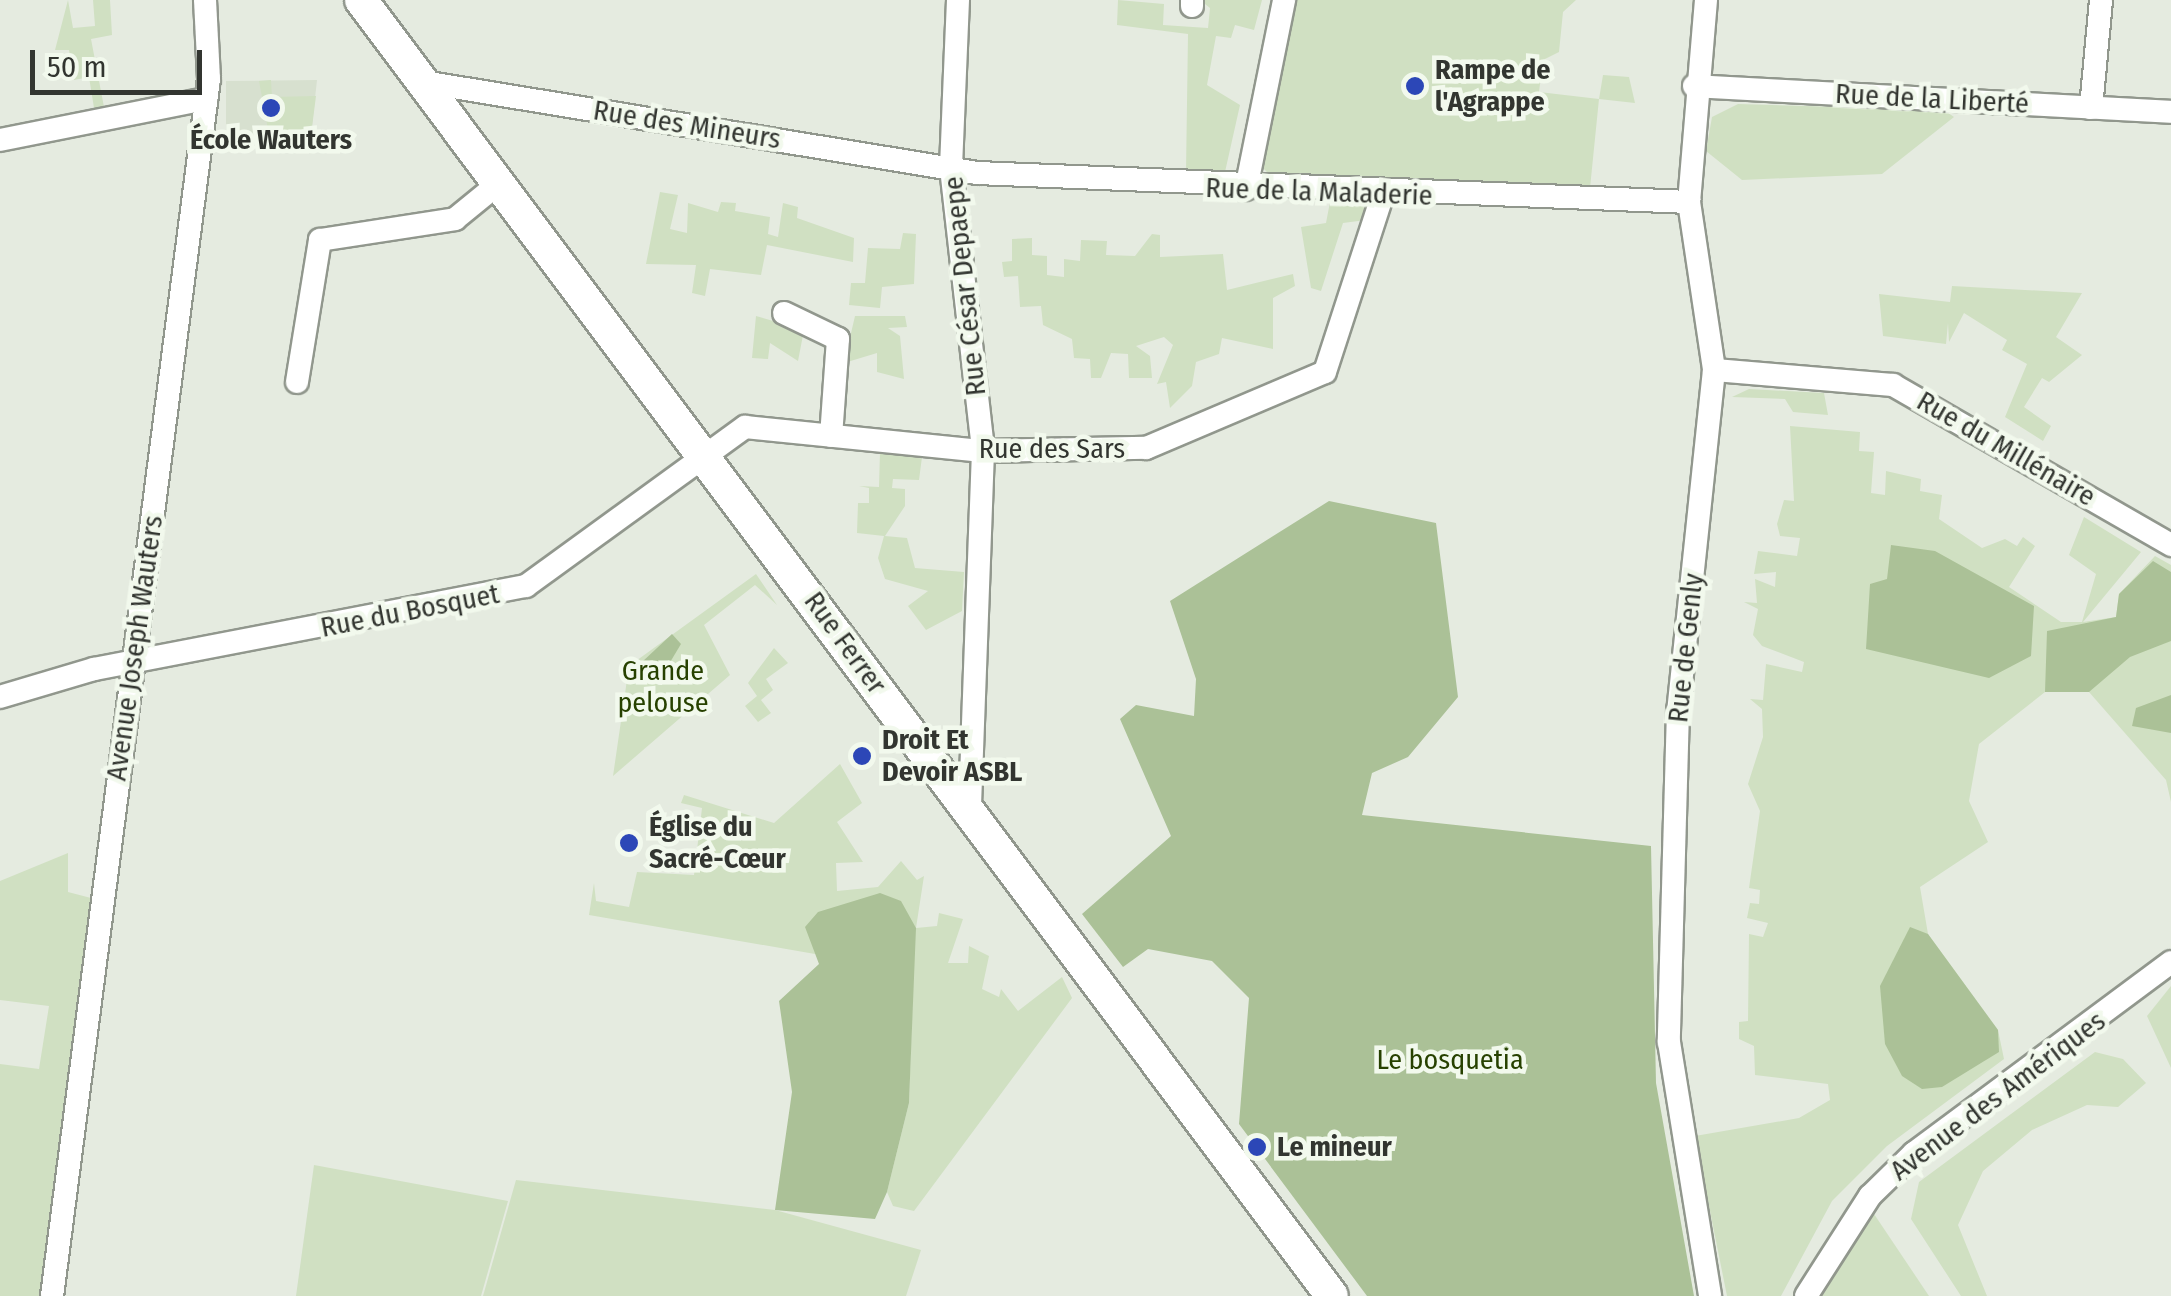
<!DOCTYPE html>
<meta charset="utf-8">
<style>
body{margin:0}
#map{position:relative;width:2171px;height:1296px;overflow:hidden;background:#e5ebe0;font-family:"Fira Sans Condensed",sans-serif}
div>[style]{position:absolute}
.built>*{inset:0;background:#d7e0cf}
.green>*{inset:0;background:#d0e0c2}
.forest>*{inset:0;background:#abc197}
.roads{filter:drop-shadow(2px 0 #91978d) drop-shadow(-2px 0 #91978d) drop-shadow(0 2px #91978d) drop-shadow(0 -2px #91978d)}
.street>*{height:22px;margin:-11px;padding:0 11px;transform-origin:11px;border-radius:11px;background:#fff}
.secondary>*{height:32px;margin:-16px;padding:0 16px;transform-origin:16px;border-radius:16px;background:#fff}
.dots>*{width:28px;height:28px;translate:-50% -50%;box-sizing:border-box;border:5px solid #f2f9ed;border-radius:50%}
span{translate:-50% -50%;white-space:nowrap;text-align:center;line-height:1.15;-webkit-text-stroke:9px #f2f9ed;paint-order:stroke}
.poi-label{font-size:28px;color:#323530;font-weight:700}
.left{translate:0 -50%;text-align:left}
.street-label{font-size:28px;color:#323530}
.park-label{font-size:28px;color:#274100}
.scale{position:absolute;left:30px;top:50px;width:172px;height:45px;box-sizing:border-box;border:5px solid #323530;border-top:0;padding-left:12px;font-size:30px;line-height:35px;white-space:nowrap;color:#323530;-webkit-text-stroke:8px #f2f9ed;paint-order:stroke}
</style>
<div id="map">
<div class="built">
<i style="clip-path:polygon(317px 80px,311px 135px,226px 137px,226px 81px)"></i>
</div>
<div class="green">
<i style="clip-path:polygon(68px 0,73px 28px,95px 26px,93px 0,110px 0,112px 35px,91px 39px,104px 107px,94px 108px,89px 77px,74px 80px,69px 50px,55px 50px)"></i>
<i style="clip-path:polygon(1118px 0,1164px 4px,1163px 25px,1208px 28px,1210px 8px,1200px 0,1262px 0,1254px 30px,1235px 25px,1231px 38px,1216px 36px,1207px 85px,1240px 105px,1225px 172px,1186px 171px,1188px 34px,1117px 25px)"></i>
<i style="clip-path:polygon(1296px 0,1576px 0,1563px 12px,1559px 52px,1543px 60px,1539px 92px,1599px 99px,1603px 75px,1629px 77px,1635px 103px,1599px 99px,1590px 188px,1268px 173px,1261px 166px)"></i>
<i style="clip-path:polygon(271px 80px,272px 97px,316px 96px,311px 135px,269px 135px,259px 81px)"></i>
<i style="clip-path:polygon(1738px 104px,1944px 110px,1954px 117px,1882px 174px,1742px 180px,1706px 151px,1712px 117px)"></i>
<i style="clip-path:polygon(660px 192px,678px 195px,670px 229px,687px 233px,688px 203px,718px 212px,721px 202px,736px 203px,735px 211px,770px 217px,768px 234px,778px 237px,783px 203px,798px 207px,797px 218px,854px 238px,853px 262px,767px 245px,761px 275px,710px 269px,705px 296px,692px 293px,696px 265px,646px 264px)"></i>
<i style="clip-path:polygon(1330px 202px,1366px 206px,1366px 220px,1343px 223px,1321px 291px,1311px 288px,1301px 227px,1326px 223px)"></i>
<i style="clip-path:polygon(903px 233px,916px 234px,914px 284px,882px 287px,880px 308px,849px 305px,851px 283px,865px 283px,868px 248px,900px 249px)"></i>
<i style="clip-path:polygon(1152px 234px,1160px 235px,1160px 257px,1223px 254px,1227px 290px,1293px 274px,1295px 286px,1273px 298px,1273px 349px,1222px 338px,1219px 354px,1196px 362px,1192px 386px,1170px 408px,1166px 382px,1157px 384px,1173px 345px,1164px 337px,1136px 346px,1150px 356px,1152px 378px,1129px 378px,1128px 354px,1111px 353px,1101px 378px,1091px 378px,1090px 359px,1074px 358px,1072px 339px,1043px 325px,1041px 306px,1020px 307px,1018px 276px,1004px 277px,1002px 262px,1012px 261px,1012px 239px,1032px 238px,1032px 255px,1047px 256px,1047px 275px,1064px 277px,1064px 259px,1080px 261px,1081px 240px,1107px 241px,1106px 255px,1135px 256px)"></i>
<i style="clip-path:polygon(1952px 286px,2082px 293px,2056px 337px,2082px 355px,2049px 382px,2042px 378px,2024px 407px,2051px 426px,2043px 441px,2005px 417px,2027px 364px,2002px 350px,2007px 340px,1964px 313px,1949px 342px,1948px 323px,1946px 344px,1883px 336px,1879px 294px,1950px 302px)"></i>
<i style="clip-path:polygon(756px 316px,804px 330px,798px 361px,770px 343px,768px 359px,752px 358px)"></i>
<i style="clip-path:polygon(855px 316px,905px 316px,907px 327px,888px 328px,900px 336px,904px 379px,877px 372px,877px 353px,844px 363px)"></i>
<i style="clip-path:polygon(1749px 389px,1824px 393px,1828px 415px,1793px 412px,1785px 399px,1732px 397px)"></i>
<i style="clip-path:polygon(1790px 426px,1860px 432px,1859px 451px,1874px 452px,1871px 493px,1885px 495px,1886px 471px,1921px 479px,1920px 491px,1942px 495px,1939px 519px,1982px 548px,2005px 539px,2017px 546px,2023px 537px,2035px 546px,2009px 587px,2061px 622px,2082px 622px,2096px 574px,2069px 555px,2084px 517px,2141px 552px,2083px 622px,2116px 617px,2119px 594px,2155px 556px,2171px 565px,2171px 802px,2166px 780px,2089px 692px,2045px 692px,1979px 744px,1969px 801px,1988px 842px,1920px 887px,1928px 934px,1998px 1030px,2004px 1059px,1887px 1146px,1832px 1201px,1781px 1296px,1727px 1296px,1695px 1136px,1799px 1118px,1830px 1100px,1828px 1084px,1755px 1075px,1754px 1046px,1739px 1039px,1739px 1022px,1748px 1021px,1749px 934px,1763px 937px,1768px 923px,1747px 918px,1750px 903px,1759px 904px,1760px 890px,1749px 888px,1760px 811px,1748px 784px,1763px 737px,1762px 709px,1750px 699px,1763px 700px,1766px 664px,1802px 672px,1804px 662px,1762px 646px,1753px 635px,1758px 609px,1744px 602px,1757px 603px,1755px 579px,1775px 587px,1776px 572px,1754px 574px,1758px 551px,1797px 556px,1800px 538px,1780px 536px,1777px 524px,1784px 500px,1794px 501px)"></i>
<i style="clip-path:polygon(880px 452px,922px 457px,919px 480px,893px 479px,892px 488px,905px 489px,905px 506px,885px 536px,907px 538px,915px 568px,964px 572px,962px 611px,926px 630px,908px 606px,928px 591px,885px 579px,878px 558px,884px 536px,857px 533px,858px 503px,869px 503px,869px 488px,859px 486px,879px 487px)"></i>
<i style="clip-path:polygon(756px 574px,777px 605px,755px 585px,704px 625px,730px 675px,613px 776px,629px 666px)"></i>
<i style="clip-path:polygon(774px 648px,788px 663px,766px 679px,773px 690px,761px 700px,771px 713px,758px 722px,745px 706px,757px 696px,748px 683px)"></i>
<i style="clip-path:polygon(840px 764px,862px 803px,837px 822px,863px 862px,836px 863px,837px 891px,878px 887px,901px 861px,917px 880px,924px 876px,916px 928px,937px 926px,939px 913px,963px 919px,948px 963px,968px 963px,969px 946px,989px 956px,982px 989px,999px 997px,1001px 989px,1018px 1011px,1062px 977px,1072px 998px,914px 1211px,893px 1206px,887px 1192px,909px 1103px,915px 928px,817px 928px,815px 954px,589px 915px,594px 883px,596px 901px,629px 907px,637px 872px,694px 875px,702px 808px,681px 803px,684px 795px,774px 823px)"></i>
<i style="clip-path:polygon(68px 853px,68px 892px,91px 898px,43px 1296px,0 1296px,0 1064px,39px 1069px,49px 1006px,0 1000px,0 881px)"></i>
<i style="clip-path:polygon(2171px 986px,2171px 1068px,2147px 1016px)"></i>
<i style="clip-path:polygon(2095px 1052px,2123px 1059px,2146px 1083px,2118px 1107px,2087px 1105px,2032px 1130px,1983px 1171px,1958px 1225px,1987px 1296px,1961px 1296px,1911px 1219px,1919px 1182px)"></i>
<i style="clip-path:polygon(314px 1165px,508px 1201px,481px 1296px,296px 1296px)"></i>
<i style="clip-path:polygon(516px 1180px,775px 1210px,921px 1250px,906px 1296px,483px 1296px)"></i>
<i style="clip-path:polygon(1870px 1208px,1929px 1296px,1817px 1296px)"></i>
</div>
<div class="forest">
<i style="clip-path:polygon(1329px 501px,1436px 523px,1458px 697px,1408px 757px,1372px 773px,1362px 815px,1651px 846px,1656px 1083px,1694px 1296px,1367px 1296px,1239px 1124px,1249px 998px,1212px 961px,1148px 949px,1123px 967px,1082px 914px,1171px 836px,1120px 719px,1136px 705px,1194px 716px,1196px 679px,1170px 601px)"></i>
<i style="clip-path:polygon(1891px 545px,1935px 551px,2034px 606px,2031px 656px,1989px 678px,1866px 649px,1870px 584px,1887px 579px)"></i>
<i style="clip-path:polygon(2153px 561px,2171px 572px,2171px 641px,2130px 657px,2089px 692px,2045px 692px,2047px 631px,2116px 617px,2119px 594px)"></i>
<i style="clip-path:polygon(672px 634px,681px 644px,666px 669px,627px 676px)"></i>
<i style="clip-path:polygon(2171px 695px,2171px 733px,2132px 726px,2136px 708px)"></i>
<i style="clip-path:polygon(880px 893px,901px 901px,916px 928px,909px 1103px,887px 1192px,875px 1219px,775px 1210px,792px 1092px,779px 1001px,819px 964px,805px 927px,818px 912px)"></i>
<i style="clip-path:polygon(1910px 927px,1928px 934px,1998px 1030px,1999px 1052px,1942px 1087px,1922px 1089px,1902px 1076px,1885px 1044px,1880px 986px)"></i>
</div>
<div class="roads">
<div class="street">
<i style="left:958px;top:0;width:168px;rotate:92.4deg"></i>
<i style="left:951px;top:168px;width:285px;rotate:83.5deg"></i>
<i style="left:983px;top:451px;width:361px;rotate:92.1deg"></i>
<i style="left:1706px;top:0;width:203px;rotate:94.8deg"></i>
<i style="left:1689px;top:202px;width:170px;rotate:81.5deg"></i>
<i style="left:1714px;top:370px;width:342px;rotate:96deg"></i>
<i style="left:1678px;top:710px;width:332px;rotate:91.6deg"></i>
<i style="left:1669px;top:1042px;width:257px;rotate:80.8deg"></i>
<i style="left:1192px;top:6px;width:6px;rotate:-90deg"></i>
<i style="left:423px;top:82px;width:561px;rotate:9.33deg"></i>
<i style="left:977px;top:173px;width:713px;rotate:2.33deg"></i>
<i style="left:1694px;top:86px;width:478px;rotate:3.1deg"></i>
<i style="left:2091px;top:108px;width:108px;rotate:-84.7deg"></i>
<i style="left:0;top:140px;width:210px;rotate:-11.3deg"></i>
<i style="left:1246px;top:189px;width:193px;rotate:-78.6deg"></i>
<i style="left:784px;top:313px;width:60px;rotate:25.7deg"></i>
<i style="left:838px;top:339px;width:97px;rotate:94.1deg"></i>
<i style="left:1714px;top:370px;width:180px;rotate:4.8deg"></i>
<i style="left:1893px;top:385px;width:321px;rotate:29.9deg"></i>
<i style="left:297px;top:382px;width:144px;rotate:-80.8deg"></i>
<i style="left:320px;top:240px;width:137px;rotate:-8.8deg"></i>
<i style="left:455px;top:219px;width:57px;rotate:-39.3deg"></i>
<i style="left:0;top:697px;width:98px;rotate:-16.6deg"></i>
<i style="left:94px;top:669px;width:440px;rotate:-10.9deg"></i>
<i style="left:526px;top:586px;width:271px;rotate:-36deg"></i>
<i style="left:745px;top:427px;width:239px;rotate:5.8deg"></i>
<i style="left:983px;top:451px;width:163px;rotate:-1.1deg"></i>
<i style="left:1146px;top:448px;width:194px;rotate:-23deg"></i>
<i style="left:1325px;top:372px;width:187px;rotate:-72deg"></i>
<i style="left:52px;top:1296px;width:1227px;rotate:-82.65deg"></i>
<i style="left:209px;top:79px;width:79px;rotate:-92.9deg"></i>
<i style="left:1806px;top:1296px;width:119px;rotate:-57.4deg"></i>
<i style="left:1870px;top:1196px;width:62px;rotate:-44.3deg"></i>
<i style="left:1914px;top:1153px;width:320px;rotate:-36.6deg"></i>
</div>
<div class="secondary">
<i style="left:361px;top:0;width:1619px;rotate:53.16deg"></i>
</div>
</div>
<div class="dots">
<i style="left:1415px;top:86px;background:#2c47b7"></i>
<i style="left:271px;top:108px;background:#2c47b7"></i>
<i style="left:862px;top:756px;background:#2c47b7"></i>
<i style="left:629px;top:843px;background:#2c47b7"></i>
<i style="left:1257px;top:1147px;background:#2c47b7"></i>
</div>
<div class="poi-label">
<span class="left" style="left:1435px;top:86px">Rampe de<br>l'Agrappe</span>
<span style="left:271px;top:140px">École Wauters</span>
<span class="left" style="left:882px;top:756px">Droit Et<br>Devoir ASBL</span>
<span class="left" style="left:649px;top:843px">Église du<br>Sacré-Cœur</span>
<span class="left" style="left:1277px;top:1147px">Le mineur</span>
</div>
<div class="street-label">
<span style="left:1932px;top:99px;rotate:3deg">Rue de la Liberté</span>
<span style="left:687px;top:125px;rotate:9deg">Rue des Mineurs</span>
<span style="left:1319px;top:192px;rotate:2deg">Rue de la Maladerie</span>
<span style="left:965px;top:286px;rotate:-96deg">Rue César Depaepe</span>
<span style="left:1052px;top:449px">Rue des Sars</span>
<span style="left:2006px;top:449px;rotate:30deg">Rue du Millénaire</span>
<span style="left:410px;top:611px;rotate:-11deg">Rue du Bosquet</span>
<span style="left:845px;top:643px;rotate:54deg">Rue Ferrer</span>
<span style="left:135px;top:648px;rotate:-82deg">Avenue Joseph Wauters</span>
<span style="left:1686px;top:648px;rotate:-84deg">Rue de Genly</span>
<span style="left:1998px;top:1096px;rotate:-37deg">Avenue des Amériques</span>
</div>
<div class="park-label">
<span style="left:663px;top:687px">Grande<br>pelouse</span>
<span style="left:1450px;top:1060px">Le bosquetia</span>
</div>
<div class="scale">50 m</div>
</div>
